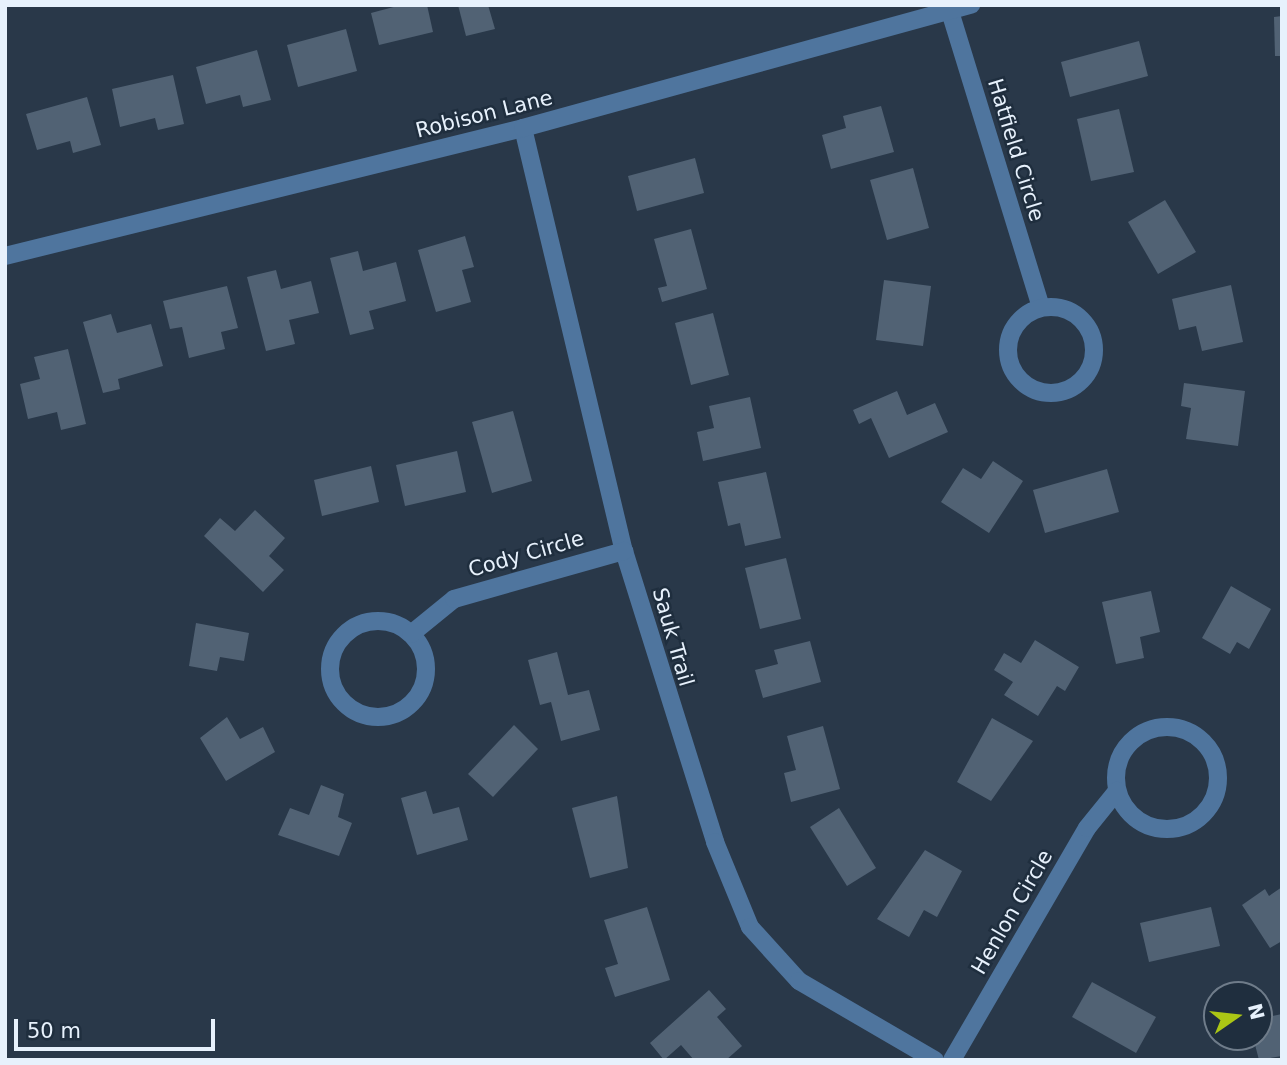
<!DOCTYPE html>
<style>
body{margin:0}
#map{position:relative;width:1287px;height:1065px;overflow:hidden;background:#293849;font-family:"DejaVu Sans",sans-serif}
div>[style]{position:absolute}
.building>*{inset:0;background:#516274}
.minor>*{height:18px;margin:-9px;padding:0 9px;transform-origin:9px;border-radius:9px;background:#4f759e}
.minor>.ring{margin:-9px;padding:0;box-sizing:content-box;background:none;border:18px solid #4f759e;border-radius:50%}
span{translate:-50% -50%;white-space:nowrap;text-align:center;line-height:1.15;-webkit-text-stroke:5px #1f2e3e;paint-order:stroke}
.street-label{font-size:21px;color:#e7f1fc}
.frame{position:absolute;inset:0;border:7px solid #e7f1fc;pointer-events:none}
.north{position:absolute;left:1203px;top:981px;width:70px;height:70px;box-sizing:border-box;background:#1f2e3e;border:2px solid #6f7c8a;border-radius:50%;rotate:76deg;font-size:19px;font-weight:700;line-height:28px;text-align:center;color:#e7f1fc}
.north::after{content:'';display:block;margin:auto;width:24px;height:32px;background:#abc615;clip-path:polygon(50% 0,100% 100%,50% 72%,0 100%)}
.scale{position:absolute;left:14px;top:1019px;width:201px;height:32px;box-sizing:border-box;border:4px solid #e7f1fc;border-top:0;padding-left:9px;font-size:21px;line-height:24px;white-space:nowrap;color:#e7f1fc;-webkit-text-stroke:5px #1f2e3e;paint-order:stroke}
</style>
<div id="map">
<div class="building">
<i style="clip-path:polygon(401px 5px,427px 5px,433px 32px,379px 45px,371px 13px)"></i>
<i style="clip-path:polygon(458px 5px,488px 5px,495px 29px,466px 36px)"></i>
<i style="clip-path:polygon(1282px 16px,1282px 56px,1275px 56px,1274px 17px)"></i>
<i style="clip-path:polygon(346px 29px,357px 71px,298px 87px,287px 45px)"></i>
<i style="clip-path:polygon(1139px 41px,1148px 76px,1070px 97px,1061px 62px)"></i>
<i style="clip-path:polygon(257px 50px,271px 100px,243px 107px,240px 95px,206px 104px,196px 67px)"></i>
<i style="clip-path:polygon(173px 75px,184px 124px,158px 130px,155px 118px,120px 127px,112px 89px)"></i>
<i style="clip-path:polygon(87px 97px,101px 145px,73px 153px,70px 141px,37px 150px,26px 114px)"></i>
<i style="clip-path:polygon(881px 106px,894px 152px,831px 169px,822px 135px,846px 128px,843px 116px)"></i>
<i style="clip-path:polygon(1119px 109px,1134px 172px,1091px 181px,1077px 119px)"></i>
<i style="clip-path:polygon(695px 158px,704px 193px,637px 211px,628px 176px)"></i>
<i style="clip-path:polygon(913px 168px,929px 228px,887px 240px,870px 180px)"></i>
<i style="clip-path:polygon(1165px 200px,1196px 252px,1158px 274px,1128px 222px)"></i>
<i style="clip-path:polygon(691px 229px,707px 289px,662px 302px,658px 288px,667px 286px,654px 239px)"></i>
<i style="clip-path:polygon(465px 236px,474px 267px,462px 270px,471px 302px,436px 312px,418px 250px)"></i>
<i style="clip-path:polygon(358px 251px,363px 271px,396px 262px,406px 301px,369px 311px,374px 329px,350px 335px,330px 258px)"></i>
<i style="clip-path:polygon(276px 270px,281px 289px,311px 281px,319px 313px,289px 320px,295px 344px,266px 351px,247px 277px)"></i>
<i style="clip-path:polygon(884px 280px,931px 286px,923px 346px,876px 340px)"></i>
<i style="clip-path:polygon(1231px 285px,1243px 342px,1202px 351px,1196px 326px,1179px 330px,1172px 299px)"></i>
<i style="clip-path:polygon(227px 286px,238px 328px,221px 332px,225px 349px,189px 358px,182px 327px,170px 329px,163px 301px)"></i>
<i style="clip-path:polygon(713px 313px,729px 375px,691px 385px,675px 323px)"></i>
<i style="clip-path:polygon(111px 314px,117px 333px,151px 324px,163px 366px,118px 379px,120px 389px,103px 393px,83px 322px)"></i>
<i style="clip-path:polygon(68px 349px,86px 424px,61px 430px,57px 412px,28px 419px,20px 384px,40px 379px,34px 357px)"></i>
<i style="clip-path:polygon(1184px 383px,1245px 391px,1238px 446px,1186px 439px,1191px 408px,1181px 406px)"></i>
<i style="clip-path:polygon(897px 391px,907px 415px,935px 403px,948px 432px,889px 458px,871px 418px,859px 424px,853px 410px)"></i>
<i style="clip-path:polygon(750px 397px,761px 448px,703px 461px,697px 432px,714px 428px,709px 406px)"></i>
<i style="clip-path:polygon(513px 411px,532px 481px,492px 493px,472px 422px)"></i>
<i style="clip-path:polygon(457px 451px,466px 492px,405px 506px,396px 465px)"></i>
<i style="clip-path:polygon(993px 461px,1023px 481px,989px 533px,941px 502px,963px 468px,981px 479px)"></i>
<i style="clip-path:polygon(371px 466px,379px 502px,322px 516px,314px 480px)"></i>
<i style="clip-path:polygon(1107px 469px,1119px 512px,1045px 533px,1033px 490px)"></i>
<i style="clip-path:polygon(766px 472px,781px 538px,745px 546px,740px 523px,728px 526px,718px 482px)"></i>
<i style="clip-path:polygon(255px 510px,285px 538px,269px 556px,284px 570px,263px 592px,204px 536px,220px 518px,235px 531px)"></i>
<i style="clip-path:polygon(786px 558px,801px 619px,760px 629px,745px 568px)"></i>
<i style="clip-path:polygon(1231px 586px,1271px 609px,1249px 649px,1237px 642px,1230px 654px,1202px 638px)"></i>
<i style="clip-path:polygon(1151px 591px,1160px 632px,1140px 637px,1144px 658px,1116px 664px,1102px 602px)"></i>
<i style="clip-path:polygon(196px 623px,249px 633px,244px 661px,220px 657px,217px 671px,189px 666px)"></i>
<i style="clip-path:polygon(1035px 640px,1079px 667px,1065px 691px,1057px 686px,1038px 716px,1004px 695px,1013px 682px,994px 670px,1004px 653px,1021px 663px)"></i>
<i style="clip-path:polygon(810px 641px,821px 682px,763px 698px,755px 670px,778px 664px,774px 650px)"></i>
<i style="clip-path:polygon(557px 652px,568px 695px,589px 690px,600px 730px,561px 741px,551px 702px,540px 705px,528px 660px)"></i>
<i style="clip-path:polygon(227px 717px,240px 739px,263px 727px,275px 752px,226px 781px,200px 738px)"></i>
<i style="clip-path:polygon(992px 718px,1033px 741px,991px 801px,957px 782px)"></i>
<i style="clip-path:polygon(514px 725px,538px 749px,493px 797px,468px 774px)"></i>
<i style="clip-path:polygon(823px 726px,840px 789px,791px 802px,784px 773px,796px 770px,787px 736px)"></i>
<i style="clip-path:polygon(321px 785px,344px 794px,338px 817px,352px 823px,339px 856px,278px 835px,290px 808px,309px 815px)"></i>
<i style="clip-path:polygon(426px 791px,433px 814px,459px 807px,468px 840px,417px 855px,401px 798px)"></i>
<i style="clip-path:polygon(617px 796px,628px 868px,590px 878px,572px 808px)"></i>
<i style="clip-path:polygon(839px 808px,876px 868px,847px 886px,810px 827px)"></i>
<i style="clip-path:polygon(925px 850px,962px 871px,937px 917px,924px 910px,909px 937px,877px 919px)"></i>
<i style="clip-path:polygon(1282px 887px,1282px 941px,1270px 948px,1242px 905px,1265px 889px,1269px 896px)"></i>
<i style="clip-path:polygon(647px 907px,670px 980px,615px 997px,605px 968px,618px 964px,604px 920px)"></i>
<i style="clip-path:polygon(1211px 907px,1220px 946px,1149px 962px,1140px 923px)"></i>
<i style="clip-path:polygon(1092px 982px,1156px 1017px,1136px 1053px,1072px 1017px)"></i>
<i style="clip-path:polygon(709px 990px,726px 1009px,717px 1017px,742px 1046px,726px 1060px,694px 1060px,681px 1045px,664px 1060px,650px 1043px)"></i>
<i style="clip-path:polygon(1282px 1014px,1282px 1056px,1259px 1060px,1253px 1037px,1259px 1037px,1259px 1019px)"></i>
</div>
<div class="minor">
<i style="left:948px;top:5px;width:316px;rotate:72.9deg"></i>
<i style="left:523px;top:128px;width:435px;rotate:76.6deg"></i>
<i style="left:624px;top:551px;width:305px;rotate:72.6deg"></i>
<i style="left:715px;top:842px;width:92px;rotate:67.6deg"></i>
<i style="left:750px;top:927px;width:73px;rotate:47.8deg"></i>
<i style="left:799px;top:981px;width:157px;rotate:30.2deg"></i>
<i style="left:5px;top:256px;width:534px;rotate:-13.88deg"></i>
<i style="left:523px;top:128px;width:465px;rotate:-15.4deg"></i>
<i class="ring" style="left:1008px;top:307px;width:68px;height:68px"></i>
<i class="ring" style="left:330px;top:621px;width:78px;height:78px"></i>
<i style="left:411px;top:634px;width:55px;rotate:-39.1deg"></i>
<i style="left:454px;top:599px;width:177px;rotate:-15.8deg"></i>
<i class="ring" style="left:1116px;top:727px;width:84px;height:84px"></i>
<i style="left:952px;top:1060px;width:268px;rotate:-59.8deg"></i>
<i style="left:1087px;top:828px;width:48px;rotate:-51deg"></i>
</div>
<div class="street-label">
<span style="left:484px;top:114px;rotate:-14deg">Robison Lane</span>
<span style="left:1016px;top:150px;rotate:73deg">Hatfield Circle</span>
<span style="left:526px;top:554px;rotate:-16deg">Cody Circle</span>
<span style="left:673px;top:637px;rotate:74deg">Sauk Trail</span>
<span style="left:1012px;top:912px;rotate:-60deg">Henlon Circle</span>
</div>
<div class="frame"></div>
<div class="north">N</div>
<div class="scale">50 m</div>
</div>
